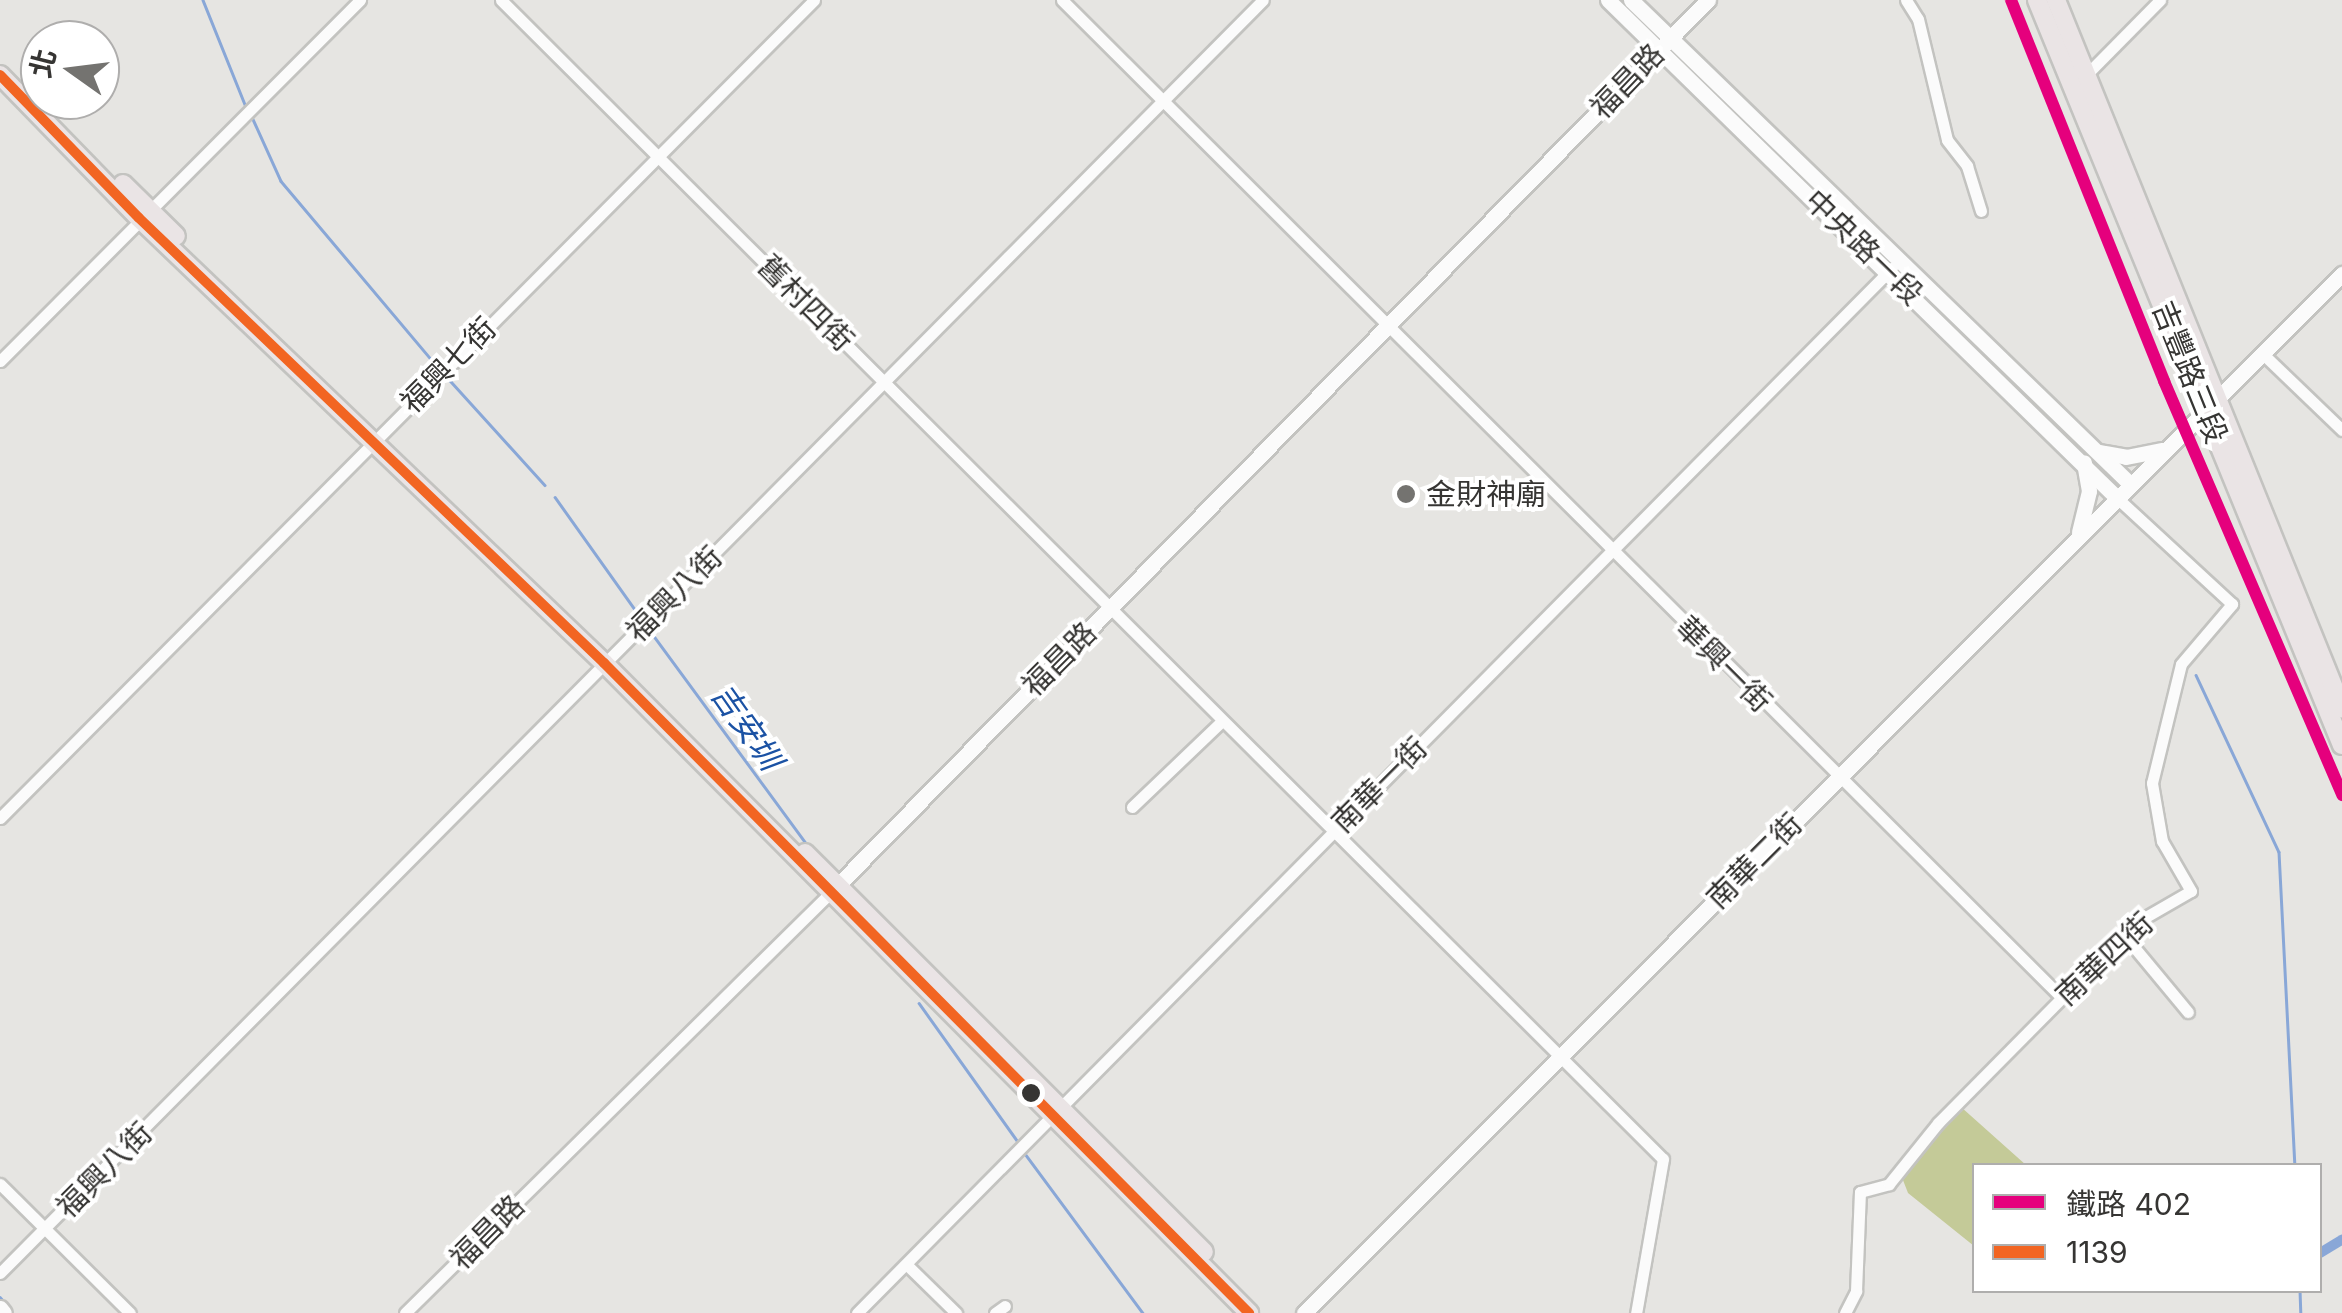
<!DOCTYPE html>
<meta charset="utf-8">
<style>
body{margin:0}
#map{position:relative;width:2342px;height:1313px;overflow:hidden;background:#e6e5e2;font-family:Inter,"Noto Sans TC",sans-serif}
div>[style]{position:absolute}
.forest>*{inset:0;background:#c4ca98}
.stream>*{height:2.5px;margin:-1.25px;padding:0 1.25px;transform-origin:1.25px;border-radius:1.25px;background:#89a7d7}
.canal>*{height:10px;margin:-5px;padding:0 5px;transform-origin:5px;border-radius:5px;background:#89a7d7}
.roads{filter:drop-shadow(2px 0 #c3c3c0) drop-shadow(-2px 0 #c3c3c0) drop-shadow(0 2px #c3c3c0) drop-shadow(0 -2px #c3c3c0)}
.street>*{height:11px;margin:-5.5px;padding:0 5.5px;transform-origin:5.5px;border-radius:5.5px;background:#fbfbfb}
.secondary>*{height:15px;margin:-7.5px;padding:0 7.5px;transform-origin:7.5px;border-radius:7.5px;background:#fbfbfb}
.primary>*{height:18px;margin:-9px;padding:0 9px;transform-origin:9px;border-radius:9px;background:#eae4e5}
.bus-1>*{height:10px;margin:-5px;padding:0 5px;transform-origin:5px;border-radius:5px;background:#f26522}
.rail-1>*{height:12px;margin:-6px;padding:0 6px;transform-origin:6px;border-radius:6px;background:#e5007d}
.dots>*{width:28px;height:28px;translate:-50% -50%;box-sizing:border-box;border:5px solid #fff;border-radius:50%}
span{translate:-50% -50%;white-space:nowrap;text-align:center;line-height:1.15;-webkit-text-stroke:8px #fff;paint-order:stroke}
.street-label{font-size:30px;color:#363533}
.poi-label{font-size:30px;color:#363533}
.left{translate:0 -50%;text-align:left}
.water-label{font-size:32px;color:#1b52a4;font-style:italic}
.legend{position:absolute;left:1972px;top:1163px;width:350px;height:130px;box-sizing:border-box;background:#fff;border:2px solid #afaead;margin:0;padding:12px 18px;list-style:none;font-size:30px;color:#363533}
.legend li{display:flex;align-items:center;gap:20px;height:50px}
.legend b{width:50px;border:2px solid #afaead}
.north{position:absolute;left:20px;top:20px;width:100px;height:100px;box-sizing:border-box;background:#fff;border:2px solid #afaead;border-radius:50%;rotate:284deg;font-size:28px;font-weight:700;line-height:40px;text-align:center;color:#363533}
.north::after{content:'';display:block;margin:auto;width:35px;height:45px;background:#747370;clip-path:polygon(50% 0,100% 100%,50% 72%,0 100%)}
</style>
<div id="map">
<div class="forest">
<i style="clip-path:polygon(1961px 1107px,2026px 1165px,1974px 1166px,1974px 1246px,1908px 1193px,1901px 1175px)"></i>
</div>
<div class="stream">
<i style="left:203px;top:0;width:115px;rotate:68.1deg"></i>
<i style="left:252px;top:117px;width:70px;rotate:65.6deg"></i>
<i style="left:281px;top:181px;width:242px;rotate:49.9deg"></i>
<i style="left:446px;top:376px;width:147px;rotate:47.8deg"></i>
<i style="left:555px;top:497px;width:152px;rotate:54.6deg"></i>
<i style="left:648px;top:628px;width:272px;rotate:53.7deg"></i>
<i style="left:2196px;top:675px;width:195px;rotate:64.9deg"></i>
<i style="left:2279px;top:852px;width:314px;rotate:87.1deg"></i>
<i style="left:919px;top:1003px;width:171px;rotate:54.5deg"></i>
<i style="left:1026px;top:1155px;width:197px;rotate:53.5deg"></i>
<i style="left:2300px;top:1290px;width:23px;rotate:88deg"></i>
<i style="left:0;top:1297px;width:9px;rotate:49deg"></i>
</div>
<div class="canal">
<i style="left:2320px;top:1253px;width:26px;rotate:-31deg"></i>
</div>
<div class="roads">
<div class="street">
<i style="left:501px;top:0;width:1641px;rotate:44.93deg"></i>
<i style="left:1663px;top:1159px;width:156px;rotate:99.9deg"></i>
<i style="left:1062px;top:0;width:1413px;rotate:44.94deg"></i>
<i style="left:1906px;top:0;width:22px;rotate:58deg"></i>
<i style="left:1918px;top:19px;width:124px;rotate:76.5deg"></i>
<i style="left:1947px;top:140px;width:33px;rotate:52deg"></i>
<i style="left:1967px;top:166px;width:47px;rotate:72.7deg"></i>
<i style="left:2087px;top:74px;width:104px;rotate:-45.4deg"></i>
<i style="left:2262px;top:353px;width:111px;rotate:43.9deg"></i>
<i style="left:0;top:361px;width:510px;rotate:-45.08deg"></i>
<i style="left:1132px;top:807px;width:123px;rotate:-43.7deg"></i>
<i style="left:0;top:818px;width:1154px;rotate:-45.14deg"></i>
<i style="left:2124px;top:935px;width:100px;rotate:50.3deg"></i>
<i style="left:0;top:1184px;width:183px;rotate:44.8deg"></i>
<i style="left:907px;top:1265px;width:69px;rotate:44.4deg"></i>
<i style="left:0;top:1273px;width:1793px;rotate:-45.23deg"></i>
<i style="left:405px;top:1313px;width:596px;rotate:-44.66deg"></i>
<i style="left:857px;top:1313px;width:1471px;rotate:-45.28deg"></i>
<i style="left:995px;top:1313px;width:12px;rotate:-35deg"></i>
<i style="left:1845px;top:1313px;width:25px;rotate:-63deg"></i>
<i style="left:1856px;top:1291px;width:99px;rotate:-87.7deg"></i>
<i style="left:1860px;top:1192px;width:30px;rotate:-15deg"></i>
<i style="left:1889px;top:1184px;width:78px;rotate:-51.2deg"></i>
<i style="left:1938px;top:1123px;width:283px;rotate:-45.3deg"></i>
<i style="left:2137px;top:922px;width:62px;rotate:-29.9deg"></i>
<i style="left:2191px;top:891px;width:58px;rotate:-120.1deg"></i>
<i style="left:2162px;top:841px;width:59px;rotate:-99.8deg"></i>
<i style="left:2152px;top:783px;width:122px;rotate:-76.3deg"></i>
<i style="left:2181px;top:664px;width:79px;rotate:-49.6deg"></i>
<i style="left:2232px;top:604px;width:158px;rotate:-137.3deg"></i>
</div>
<div class="secondary">
<i style="left:1608px;top:0;width:711px;rotate:44.37deg"></i>
<i style="left:1631px;top:0;width:694px;rotate:44.12deg"></i>
<i style="left:2099px;top:452px;width:27px;rotate:10deg"></i>
<i style="left:2126px;top:457px;width:37px;rotate:-11deg"></i>
<i style="left:2079px;top:532px;width:42px;rotate:-76.3deg"></i>
<i style="left:2089px;top:491px;width:29px;rotate:-100deg"></i>
<i style="left:831px;top:892px;width:1251px;rotate:-45.49deg"></i>
<i style="left:0;top:1308px;width:6px;rotate:51deg"></i>
<i style="left:1304px;top:1313px;width:1469px;rotate:-45.03deg"></i>
</div>
<div class="primary">
<i style="left:2037px;top:0;width:805px;rotate:67.74deg"></i>
<i style="left:2056px;top:0;width:764px;rotate:68deg"></i>
<i style="left:0;top:75px;width:199px;rotate:45.8deg"></i>
<i style="left:139px;top:218px;width:644px;rotate:43.74deg"></i>
<i style="left:604px;top:663px;width:916px;rotate:45.22deg"></i>
<i style="left:123px;top:184px;width:74px;rotate:44.5deg"></i>
<i style="left:805px;top:853px;width:564px;rotate:45deg"></i>
</div>
</div>
<div class="bus-1">
<i style="left:0;top:75px;width:199px;rotate:45.8deg"></i>
<i style="left:139px;top:218px;width:644px;rotate:43.74deg"></i>
<i style="left:604px;top:663px;width:916px;rotate:45.22deg"></i>
</div>
<div class="rail-1">
<i style="left:2011px;top:0;width:411px;rotate:68.1deg"></i>
<i style="left:2164px;top:381px;width:451px;rotate:66.7deg"></i>
</div>
<div class="dots">
<i style="left:1406px;top:494px;background:#747370"></i>
<i style="left:1031px;top:1093px;background:#363533"></i>
</div>
<div class="street-label">
<span style="left:1627px;top:81px;rotate:-46deg">福昌路</span>
<span style="left:1864px;top:247px;rotate:44deg">中央路一段</span>
<span style="left:806px;top:303px;rotate:45deg">舊村四街</span>
<span style="left:448px;top:365px;rotate:-45deg">福興七街</span>
<span style="left:2190px;top:372px;rotate:68deg">吉豐路三段</span>
<span style="left:674px;top:594px;rotate:-45deg">福興八街</span>
<span style="left:1059px;top:659px;rotate:-45deg">福昌路</span>
<span style="left:1724px;top:664px;rotate:45deg">華興一街</span>
<span style="left:1379px;top:785px;rotate:-45deg">南華一街</span>
<span style="left:1754px;top:861px;rotate:-45deg">南華二街</span>
<span style="left:2104px;top:959px;rotate:-43deg">南華四街</span>
<span style="left:104px;top:1170px;rotate:-45deg">福興八街</span>
<span style="left:487px;top:1232px;rotate:-45deg">福昌路</span>
</div>
<div class="poi-label">
<span class="left" style="left:1426px;top:494px">金財神廟</span>
</div>
<div class="water-label">
<span style="left:746px;top:727px;rotate:55deg">吉安圳</span>
</div>
<ul class="legend">
<li><b style="height:12px;background:#e5007d"></b>鐵路 402</li>
<li><b style="height:12px;background:#f26522"></b>1139</li>
</ul>
<div class="north">北</div>
</div>
